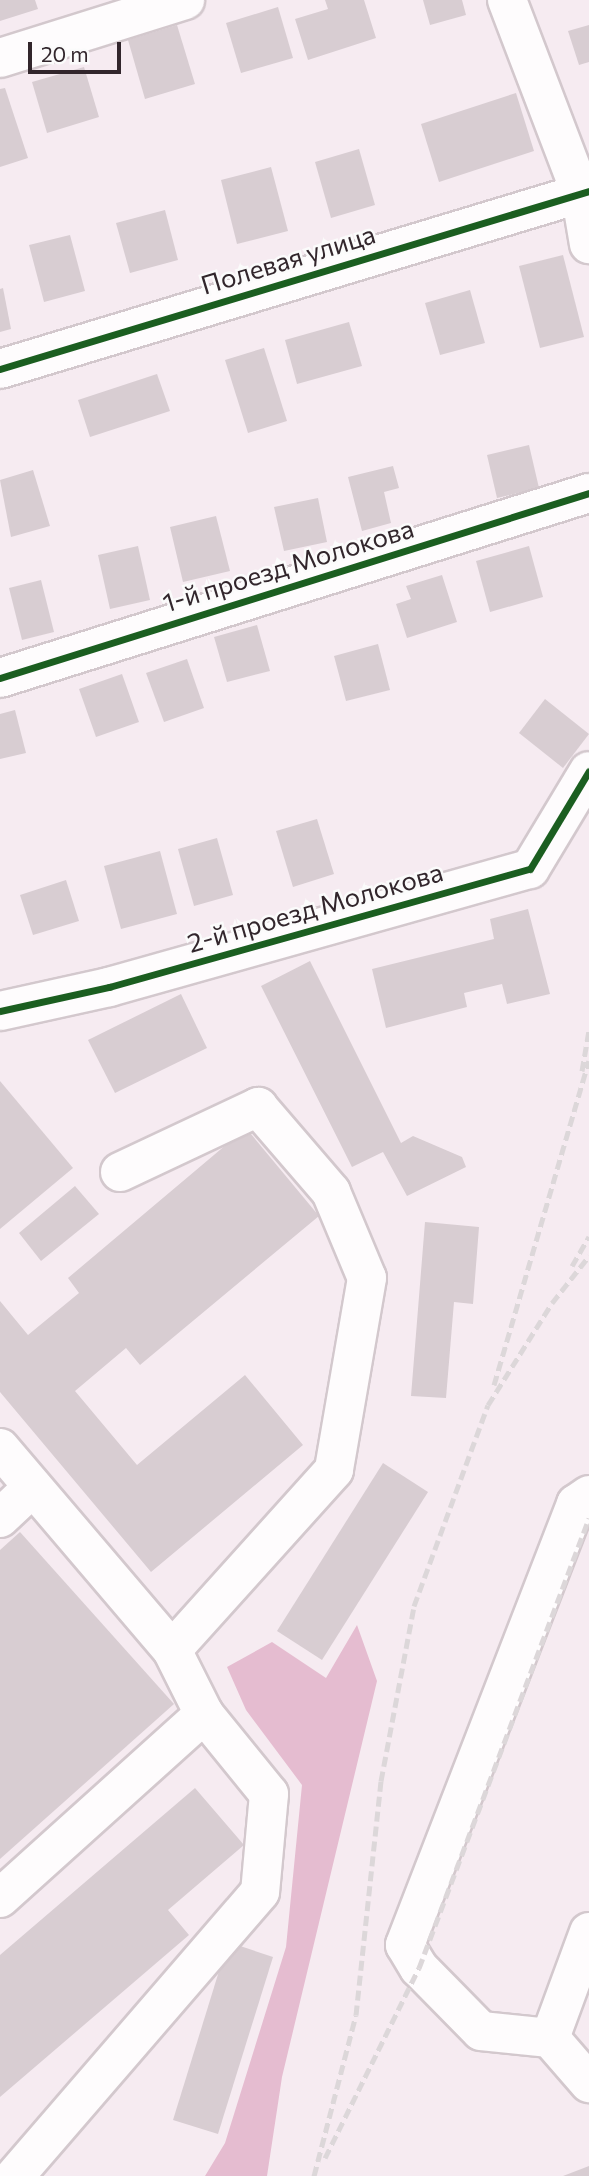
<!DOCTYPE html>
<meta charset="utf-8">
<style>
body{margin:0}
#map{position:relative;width:589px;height:2176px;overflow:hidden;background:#f6ebf1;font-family:Commissioner,sans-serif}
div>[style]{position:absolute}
.forest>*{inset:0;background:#e5bcd0}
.building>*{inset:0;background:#d8cdd2}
.roads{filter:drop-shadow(2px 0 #d3c8cd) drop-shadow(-2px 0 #d3c8cd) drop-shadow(0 2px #d3c8cd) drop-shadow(0 -2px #d3c8cd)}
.minor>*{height:38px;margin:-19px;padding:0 19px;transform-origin:19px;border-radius:19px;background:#fefcfd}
.rail>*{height:5px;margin-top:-2.5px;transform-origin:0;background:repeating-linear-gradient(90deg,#dcd7d9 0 10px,transparent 0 15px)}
.cycleway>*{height:7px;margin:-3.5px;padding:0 3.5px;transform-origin:3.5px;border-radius:3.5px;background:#1b5e20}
span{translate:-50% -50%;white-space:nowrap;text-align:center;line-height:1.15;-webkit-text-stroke:5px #fbfbfb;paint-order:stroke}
.street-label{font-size:26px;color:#32262c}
.scale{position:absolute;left:28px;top:42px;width:93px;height:32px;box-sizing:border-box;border:4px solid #32262c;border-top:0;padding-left:9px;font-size:21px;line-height:24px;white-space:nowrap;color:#32262c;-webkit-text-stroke:5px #fbfbfb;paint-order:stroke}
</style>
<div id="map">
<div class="forest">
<i style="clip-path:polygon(357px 1625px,377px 1681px,282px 2077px,267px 2176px,205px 2176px,225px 2143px,286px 1947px,302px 1785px,246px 1710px,227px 1667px,272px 1642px,326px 1678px)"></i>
</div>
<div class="building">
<i style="clip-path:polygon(0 0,35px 0,38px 9px,0 21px)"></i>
<i style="clip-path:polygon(325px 0,364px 0,376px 38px,308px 60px,295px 19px,328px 9px)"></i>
<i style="clip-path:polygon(423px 0,462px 0,466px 15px,430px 25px)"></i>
<i style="clip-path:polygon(278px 7px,293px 58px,241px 73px,226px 23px)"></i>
<i style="clip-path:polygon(177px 25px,195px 84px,145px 99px,128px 40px)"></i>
<i style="clip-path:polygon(589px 25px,589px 62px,579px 65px,568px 31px)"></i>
<i style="clip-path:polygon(84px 67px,99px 117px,47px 133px,32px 82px)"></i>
<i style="clip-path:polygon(5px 88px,28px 158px,0 167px,0 89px)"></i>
<i style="clip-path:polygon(516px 93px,534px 151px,439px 182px,421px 124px)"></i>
<i style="clip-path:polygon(359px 149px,375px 205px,331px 218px,315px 162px)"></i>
<i style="clip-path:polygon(271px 167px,288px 231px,237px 244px,221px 180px)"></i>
<i style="clip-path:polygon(165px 210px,178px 260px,130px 273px,116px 223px)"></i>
<i style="clip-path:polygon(70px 235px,85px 291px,44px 302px,29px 245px)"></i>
<i style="clip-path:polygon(563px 255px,584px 337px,540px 348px,519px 266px)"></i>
<i style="clip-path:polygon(3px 288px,11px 329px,0 332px,0 289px)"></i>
<i style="clip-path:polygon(470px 290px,485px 343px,440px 355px,425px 303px)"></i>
<i style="clip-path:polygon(349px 322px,362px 366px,297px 384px,285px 340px)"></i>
<i style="clip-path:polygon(264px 348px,287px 421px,248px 433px,225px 360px)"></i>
<i style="clip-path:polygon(157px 374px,170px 411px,90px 437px,78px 400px)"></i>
<i style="clip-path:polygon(529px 445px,539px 488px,497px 498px,487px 455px)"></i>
<i style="clip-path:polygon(393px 466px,399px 488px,384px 492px,391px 523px,362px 531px,348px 477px)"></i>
<i style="clip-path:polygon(33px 470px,50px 526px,11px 537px,0 480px)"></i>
<i style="clip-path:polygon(318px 498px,327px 542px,284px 551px,274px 507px)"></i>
<i style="clip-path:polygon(216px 516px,230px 571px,183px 582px,170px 527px)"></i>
<i style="clip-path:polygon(138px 546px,150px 600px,110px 609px,98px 555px)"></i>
<i style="clip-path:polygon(529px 546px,543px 597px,490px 612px,476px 561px)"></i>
<i style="clip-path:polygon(442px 575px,457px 622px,407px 638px,396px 604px,411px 599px,406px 586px)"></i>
<i style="clip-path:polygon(41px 580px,54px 632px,22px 640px,9px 588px)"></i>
<i style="clip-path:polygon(257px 625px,270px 671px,227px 682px,214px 637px)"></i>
<i style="clip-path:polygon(378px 644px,390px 690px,346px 701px,334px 656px)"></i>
<i style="clip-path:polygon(187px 659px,204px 708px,164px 722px,146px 673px)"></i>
<i style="clip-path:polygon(122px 674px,139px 722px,96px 737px,79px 689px)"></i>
<i style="clip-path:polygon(545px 699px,589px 734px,563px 768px,519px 733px)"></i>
<i style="clip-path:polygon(15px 710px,26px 753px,0 759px,0 714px)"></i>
<i style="clip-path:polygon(317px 819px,334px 874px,293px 887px,276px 831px)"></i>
<i style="clip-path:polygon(217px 838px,233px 895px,194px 906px,178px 849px)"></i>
<i style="clip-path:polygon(160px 851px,177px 914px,121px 929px,104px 866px)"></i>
<i style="clip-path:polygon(66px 880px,79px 921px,33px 935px,20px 895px)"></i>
<i style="clip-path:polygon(528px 909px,550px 994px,507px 1004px,502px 984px,464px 993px,467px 1007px,386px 1028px,372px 969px,494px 939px,490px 919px)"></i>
<i style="clip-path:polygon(310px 961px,401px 1143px,413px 1136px,462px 1157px,466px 1167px,407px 1196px,383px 1152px,352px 1167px,261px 986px)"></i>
<i style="clip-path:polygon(181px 994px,207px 1048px,115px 1093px,88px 1040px)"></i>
<i style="clip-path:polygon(0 1081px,73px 1168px,0 1229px)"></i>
<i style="clip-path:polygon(246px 1128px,319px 1216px,140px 1365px,126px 1348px,75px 1391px,137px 1465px,245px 1375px,303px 1445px,151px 1572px,0 1392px,0 1301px,28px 1335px,79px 1293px,68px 1278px)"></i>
<i style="clip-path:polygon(75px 1186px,99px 1214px,41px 1261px,19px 1233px)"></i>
<i style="clip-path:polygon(425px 1222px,479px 1227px,473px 1304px,454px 1302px,446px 1398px,411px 1396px)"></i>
<i style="clip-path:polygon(383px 1463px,428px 1492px,322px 1660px,277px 1631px)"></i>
<i style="clip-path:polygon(20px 1532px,174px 1704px,0 1859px,0 1550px)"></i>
<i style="clip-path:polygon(195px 1788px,244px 1845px,168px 1910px,189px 1935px,0 2097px,0 1955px)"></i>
<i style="clip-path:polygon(228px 1942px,273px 1957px,218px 2134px,173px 2120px)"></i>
<i style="clip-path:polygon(589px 2166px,589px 2176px,563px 2176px)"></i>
</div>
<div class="roads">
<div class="minor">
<i style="left:507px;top:0;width:204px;rotate:69.1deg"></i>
<i style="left:580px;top:191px;width:54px;rotate:80.4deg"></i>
<i style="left:0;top:58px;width:194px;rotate:-17.4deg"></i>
<i style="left:0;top:369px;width:615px;rotate:-16.82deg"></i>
<i style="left:0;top:678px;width:617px;rotate:-17.44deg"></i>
<i style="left:0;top:1011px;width:112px;rotate:-12.4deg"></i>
<i style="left:109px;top:987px;width:437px;rotate:-15.7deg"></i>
<i style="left:530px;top:869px;width:114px;rotate:-59deg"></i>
<i style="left:120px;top:1172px;width:153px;rotate:-25.2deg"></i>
<i style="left:258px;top:1107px;width:112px;rotate:49.3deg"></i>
<i style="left:331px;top:1192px;width:93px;rotate:67.3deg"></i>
<i style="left:367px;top:1278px;width:195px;rotate:99.8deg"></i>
<i style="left:334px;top:1470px;width:242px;rotate:132deg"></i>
<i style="left:0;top:1448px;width:265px;rotate:49.6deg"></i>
<i style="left:172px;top:1650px;width:72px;rotate:63.4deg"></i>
<i style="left:204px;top:1714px;width:103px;rotate:50.9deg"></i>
<i style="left:269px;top:1794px;width:98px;rotate:95.2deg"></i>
<i style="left:260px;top:1892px;width:375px;rotate:130.8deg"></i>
<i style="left:589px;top:1495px;width:16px;rotate:145deg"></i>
<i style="left:576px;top:1504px;width:473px;rotate:111.2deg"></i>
<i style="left:405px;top:1945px;width:27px;rotate:59deg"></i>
<i style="left:419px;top:1968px;width:88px;rotate:45.5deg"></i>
<i style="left:481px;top:2031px;width:69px;rotate:5.8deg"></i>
<i style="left:550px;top:2038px;width:113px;rotate:-69.8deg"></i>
<i style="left:0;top:1518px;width:45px;rotate:-43.2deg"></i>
<i style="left:0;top:1898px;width:275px;rotate:-42deg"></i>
<i style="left:550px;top:2038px;width:60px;rotate:49.1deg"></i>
</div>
</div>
<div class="rail">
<i style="left:582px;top:1071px;width:42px;rotate:-80.3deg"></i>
<i style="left:572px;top:1266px;width:34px;rotate:-60deg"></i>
<i style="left:494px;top:1385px;width:338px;rotate:-73.7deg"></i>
<i style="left:325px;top:2158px;width:212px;rotate:-63.7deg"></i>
<i style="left:419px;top:1968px;width:481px;rotate:-69.3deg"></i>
<i style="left:314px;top:2176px;width:166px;rotate:-75.4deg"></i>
<i style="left:356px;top:2015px;width:235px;rotate:-83.9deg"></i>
<i style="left:381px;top:1781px;width:178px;rotate:-79.3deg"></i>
<i style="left:414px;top:1606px;width:214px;rotate:-69.8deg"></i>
<i style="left:488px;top:1405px;width:120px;rotate:-57.9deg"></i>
<i style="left:552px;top:1303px;width:60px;rotate:-51.8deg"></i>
</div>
<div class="cycleway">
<i style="left:0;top:369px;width:615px;rotate:-16.82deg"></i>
<i style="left:0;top:678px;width:617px;rotate:-17.44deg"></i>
<i style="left:0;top:1011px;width:112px;rotate:-12.4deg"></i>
<i style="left:109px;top:987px;width:437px;rotate:-15.7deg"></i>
<i style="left:530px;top:869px;width:114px;rotate:-59deg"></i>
</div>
<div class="street-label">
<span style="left:288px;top:259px;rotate:-17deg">Полевая улица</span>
<span style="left:288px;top:565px;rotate:-17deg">1-й проезд Молокова</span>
<span style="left:315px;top:907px;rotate:-16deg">2-й проезд Молокова</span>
</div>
<div class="scale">20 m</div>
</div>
